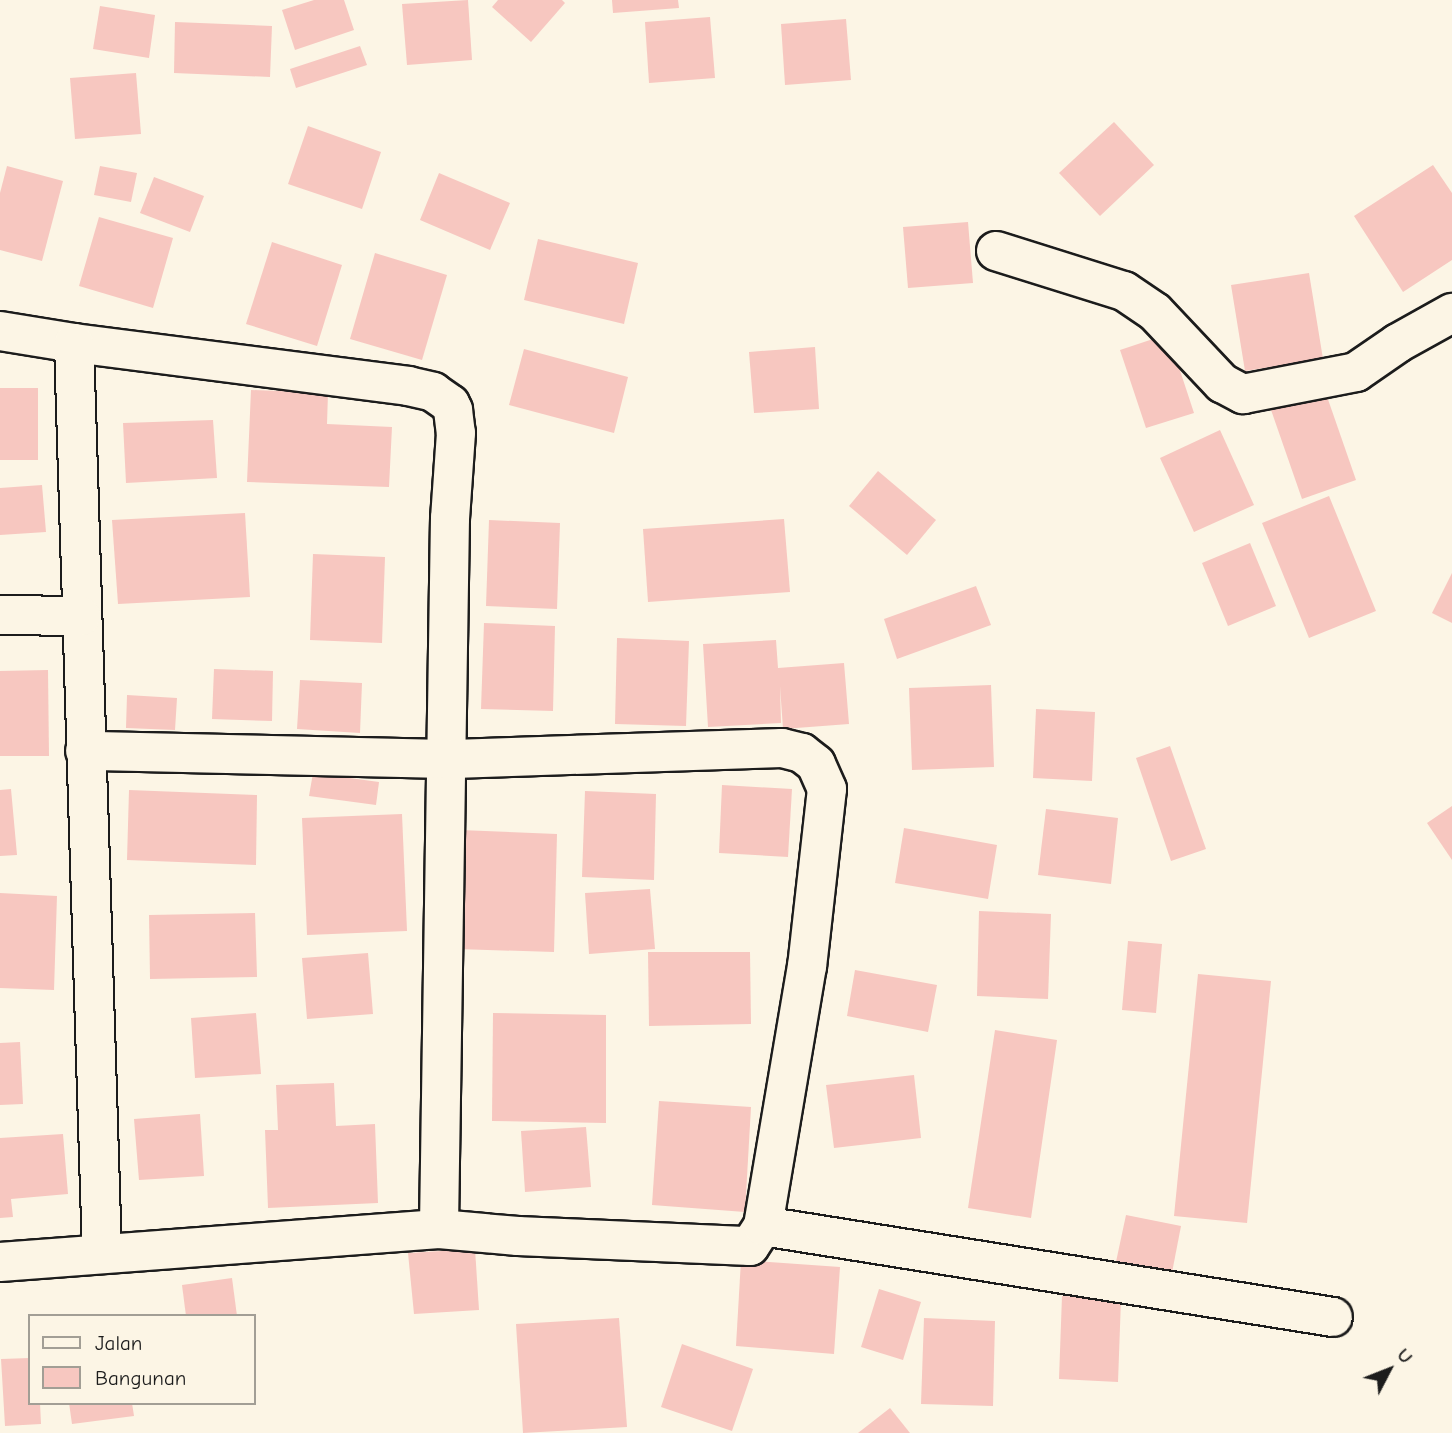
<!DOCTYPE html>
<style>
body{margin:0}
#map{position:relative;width:1452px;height:1433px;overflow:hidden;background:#fcf5e5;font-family:"Comic Neue",sans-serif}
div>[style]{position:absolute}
.building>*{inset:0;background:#f7c7c0}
.roads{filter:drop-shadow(2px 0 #1c1c1c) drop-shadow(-2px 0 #1c1c1c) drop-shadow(0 2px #1c1c1c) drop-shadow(0 -2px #1c1c1c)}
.street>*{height:38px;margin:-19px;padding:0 19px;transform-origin:19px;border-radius:19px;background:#fcf5e5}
span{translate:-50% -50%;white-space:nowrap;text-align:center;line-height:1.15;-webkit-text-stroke:5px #fcf5e5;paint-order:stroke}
.legend{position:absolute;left:28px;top:1314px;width:228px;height:91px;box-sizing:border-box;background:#fcf5e5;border:2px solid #a29e95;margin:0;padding:9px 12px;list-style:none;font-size:21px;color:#1c1c1c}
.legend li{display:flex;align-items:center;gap:14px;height:35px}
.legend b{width:35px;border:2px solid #a29e95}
.north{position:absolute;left:1354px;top:1335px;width:70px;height:70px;-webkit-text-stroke:5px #fcf5e5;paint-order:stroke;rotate:48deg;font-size:19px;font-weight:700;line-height:28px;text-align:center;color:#1c1c1c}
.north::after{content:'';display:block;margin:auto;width:24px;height:32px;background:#1c1c1c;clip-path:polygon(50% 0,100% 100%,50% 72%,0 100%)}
</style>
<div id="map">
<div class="building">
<i style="clip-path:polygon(314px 0,344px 0,354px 30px,295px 50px,282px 10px)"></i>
<i style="clip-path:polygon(468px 0,472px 60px,407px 65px,402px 4px)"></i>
<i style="clip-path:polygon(498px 0,562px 0,565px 3px,531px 42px,492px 7px)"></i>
<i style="clip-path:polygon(612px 0,678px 0,679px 8px,613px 13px)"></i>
<i style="clip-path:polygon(100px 6px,155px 15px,149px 58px,93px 49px)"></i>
<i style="clip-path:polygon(710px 17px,715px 78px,649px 83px,645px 22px)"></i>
<i style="clip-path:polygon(846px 19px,851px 80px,785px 85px,781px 24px)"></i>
<i style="clip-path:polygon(175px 22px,272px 26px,270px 77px,174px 73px)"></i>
<i style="clip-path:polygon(360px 46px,367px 65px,296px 88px,290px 69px)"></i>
<i style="clip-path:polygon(136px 73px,141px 134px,75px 139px,70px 78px)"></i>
<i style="clip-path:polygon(1114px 122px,1154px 165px,1100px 216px,1059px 173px)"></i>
<i style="clip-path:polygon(308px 126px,381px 152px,362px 209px,288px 184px)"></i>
<i style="clip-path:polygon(1433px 165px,1452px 193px,1452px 260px,1403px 292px,1354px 216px)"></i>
<i style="clip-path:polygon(7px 166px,63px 181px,42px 261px,0 250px,0 193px)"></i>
<i style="clip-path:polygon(100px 166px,137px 173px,131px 202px,94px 195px)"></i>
<i style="clip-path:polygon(439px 173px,510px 203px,490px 250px,420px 220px)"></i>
<i style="clip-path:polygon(154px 177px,204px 196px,190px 232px,140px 213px)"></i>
<i style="clip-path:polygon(99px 217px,173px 238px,153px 308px,79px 286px)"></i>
<i style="clip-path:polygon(968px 222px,973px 283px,908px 288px,903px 227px)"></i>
<i style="clip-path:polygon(538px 239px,638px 263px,624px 324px,524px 300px)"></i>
<i style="clip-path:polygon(272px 242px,342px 265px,317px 346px,246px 324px)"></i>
<i style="clip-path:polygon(375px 253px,447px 275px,422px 360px,350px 339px)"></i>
<i style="clip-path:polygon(1309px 273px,1323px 359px,1245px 371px,1231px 285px)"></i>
<i style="clip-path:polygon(1168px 334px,1194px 413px,1146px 428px,1120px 350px)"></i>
<i style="clip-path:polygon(815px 347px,819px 409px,754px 413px,749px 352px)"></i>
<i style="clip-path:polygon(524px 349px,628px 377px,614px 433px,509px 405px)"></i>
<i style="clip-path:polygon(1323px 385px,1356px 480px,1302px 499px,1269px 404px)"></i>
<i style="clip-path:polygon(0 388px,38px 388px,38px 460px,0 460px)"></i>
<i style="clip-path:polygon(251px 390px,328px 393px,327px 424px,392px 427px,389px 487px,247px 482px)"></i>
<i style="clip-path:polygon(213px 420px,217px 478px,126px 483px,123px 423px)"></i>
<i style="clip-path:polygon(1220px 430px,1254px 505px,1194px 532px,1160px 458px)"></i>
<i style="clip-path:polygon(878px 471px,936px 520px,907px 555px,849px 506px)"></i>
<i style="clip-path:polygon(42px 485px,46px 532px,0 535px,0 488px)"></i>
<i style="clip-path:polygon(1329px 496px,1376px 611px,1309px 638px,1262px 523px)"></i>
<i style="clip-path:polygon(245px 513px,250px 597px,118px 604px,112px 520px)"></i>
<i style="clip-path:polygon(784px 519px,790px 592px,648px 602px,643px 529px)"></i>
<i style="clip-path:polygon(489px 520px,560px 523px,557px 609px,486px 606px)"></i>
<i style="clip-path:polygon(1250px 543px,1276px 606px,1228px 626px,1202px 563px)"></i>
<i style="clip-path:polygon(313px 554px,385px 557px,382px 643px,310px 640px)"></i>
<i style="clip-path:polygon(1452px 573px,1452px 623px,1432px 613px)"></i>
<i style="clip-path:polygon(976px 586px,991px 625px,897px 659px,884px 619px)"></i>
<i style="clip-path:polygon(484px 623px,555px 626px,553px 711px,481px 709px)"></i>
<i style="clip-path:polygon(617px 638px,689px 641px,686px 726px,615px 724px)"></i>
<i style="clip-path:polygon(776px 640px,778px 668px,844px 663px,849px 724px,783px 729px,780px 686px,781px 723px,708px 727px,703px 644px)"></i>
<i style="clip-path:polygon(214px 669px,273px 671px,272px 721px,212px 719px)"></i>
<i style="clip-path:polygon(48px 670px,49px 756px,0 756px,0 671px)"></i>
<i style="clip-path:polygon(300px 680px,362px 683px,360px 733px,297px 729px)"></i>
<i style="clip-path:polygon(991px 685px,994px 767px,912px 770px,909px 688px)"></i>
<i style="clip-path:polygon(127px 695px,177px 698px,175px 730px,126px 728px)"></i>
<i style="clip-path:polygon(1036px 709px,1095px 712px,1092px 781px,1033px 778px)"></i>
<i style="clip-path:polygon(1170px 746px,1206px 849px,1171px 861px,1136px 758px)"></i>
<i style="clip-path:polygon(313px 773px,379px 782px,376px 805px,309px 796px)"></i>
<i style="clip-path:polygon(722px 785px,792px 789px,788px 857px,719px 853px)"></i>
<i style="clip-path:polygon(11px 789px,17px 855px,0 856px,0 790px)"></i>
<i style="clip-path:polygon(129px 790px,257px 795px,256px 865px,127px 860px)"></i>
<i style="clip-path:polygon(585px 791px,656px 794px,654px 880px,582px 877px)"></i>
<i style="clip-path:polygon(1452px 806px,1452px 860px,1427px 823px)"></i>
<i style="clip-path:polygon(1046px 809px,1118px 818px,1111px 884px,1038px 875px)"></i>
<i style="clip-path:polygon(402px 814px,407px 931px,307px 935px,302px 818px)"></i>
<i style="clip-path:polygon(904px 828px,997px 845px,988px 899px,895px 883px)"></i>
<i style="clip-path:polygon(460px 830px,557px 834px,554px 952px,457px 949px)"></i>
<i style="clip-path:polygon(650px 889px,655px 949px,589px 954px,585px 893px)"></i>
<i style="clip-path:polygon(0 893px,57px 896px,54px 990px,0 988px)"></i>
<i style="clip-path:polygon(979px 911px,1051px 914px,1048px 999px,977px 996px)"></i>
<i style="clip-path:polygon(255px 913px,257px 977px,150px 979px,149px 915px)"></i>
<i style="clip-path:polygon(1128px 941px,1162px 944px,1156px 1013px,1122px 1010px)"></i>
<i style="clip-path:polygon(648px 952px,750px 952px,751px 1024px,649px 1026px)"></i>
<i style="clip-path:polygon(368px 953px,373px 1014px,307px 1019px,302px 958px)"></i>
<i style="clip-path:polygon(855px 970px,937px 985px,928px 1032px,847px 1016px)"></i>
<i style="clip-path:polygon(1198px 974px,1271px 981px,1247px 1223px,1174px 1216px)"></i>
<i style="clip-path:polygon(256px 1013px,261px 1074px,195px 1078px,191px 1018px)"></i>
<i style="clip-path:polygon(493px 1013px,606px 1015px,606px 1123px,492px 1121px)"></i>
<i style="clip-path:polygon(995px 1030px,1057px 1040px,1031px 1218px,968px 1208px)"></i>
<i style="clip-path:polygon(20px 1042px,23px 1104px,0 1105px,0 1043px)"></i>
<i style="clip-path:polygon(914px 1075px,921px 1138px,834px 1148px,826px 1085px)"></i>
<i style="clip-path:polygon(334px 1083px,336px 1126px,375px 1124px,378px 1203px,268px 1208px,265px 1130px,278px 1130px,276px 1085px)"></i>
<i style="clip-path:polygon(659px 1101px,751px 1107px,745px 1212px,652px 1205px)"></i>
<i style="clip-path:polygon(200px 1114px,204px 1176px,139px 1180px,134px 1119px)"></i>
<i style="clip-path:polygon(586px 1127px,591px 1187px,525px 1192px,521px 1131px)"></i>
<i style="clip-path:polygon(63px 1134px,68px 1194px,11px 1199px,13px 1217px,0 1218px,0 1138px)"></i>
<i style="clip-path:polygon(1126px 1215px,1181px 1226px,1169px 1288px,1113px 1276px)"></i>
<i style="clip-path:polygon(475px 1249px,479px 1310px,414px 1314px,408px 1253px)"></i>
<i style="clip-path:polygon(741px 1260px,840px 1267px,834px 1354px,736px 1346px)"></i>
<i style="clip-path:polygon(232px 1278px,237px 1316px,186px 1316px,182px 1285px)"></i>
<i style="clip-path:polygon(879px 1289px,921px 1302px,903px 1360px,861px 1347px)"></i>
<i style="clip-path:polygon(1062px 1296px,1121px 1299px,1118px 1382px,1059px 1379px)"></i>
<i style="clip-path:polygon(619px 1318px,627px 1427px,523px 1433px,516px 1324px)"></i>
<i style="clip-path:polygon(924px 1318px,995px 1321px,993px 1406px,921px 1404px)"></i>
<i style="clip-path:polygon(682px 1344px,753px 1369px,732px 1431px,661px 1407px)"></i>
<i style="clip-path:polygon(30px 1358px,30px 1403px,40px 1403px,41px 1424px,5px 1426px,1px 1359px)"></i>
<i style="clip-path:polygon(69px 1403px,132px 1403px,134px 1416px,72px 1424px)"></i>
<i style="clip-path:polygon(890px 1408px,910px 1433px,858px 1433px)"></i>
</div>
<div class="roads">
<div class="street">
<i style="left:996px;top:251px;width:134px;rotate:17.4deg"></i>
<i style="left:1124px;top:291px;width:37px;rotate:34deg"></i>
<i style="left:1155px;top:312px;width:98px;rotate:46.7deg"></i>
<i style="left:1222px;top:383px;width:24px;rotate:28deg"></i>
<i style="left:1243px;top:394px;width:115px;rotate:-11deg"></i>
<i style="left:1356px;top:372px;width:51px;rotate:-34.6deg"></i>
<i style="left:1398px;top:343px;width:62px;rotate:-29.1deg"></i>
<i style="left:0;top:331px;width:75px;rotate:9.2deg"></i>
<i style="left:74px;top:343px;width:337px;rotate:7.3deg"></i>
<i style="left:408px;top:386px;width:26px;rotate:13deg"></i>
<i style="left:433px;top:392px;width:21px;rotate:35deg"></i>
<i style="left:450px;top:404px;width:7px;rotate:63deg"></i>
<i style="left:453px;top:410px;width:23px;rotate:83deg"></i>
<i style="left:456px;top:433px;width:85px;rotate:94deg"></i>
<i style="left:450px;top:518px;width:711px;rotate:90.89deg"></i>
<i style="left:74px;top:343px;width:911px;rotate:88.24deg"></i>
<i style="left:0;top:615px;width:81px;rotate:0.7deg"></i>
<i style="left:763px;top:1226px;width:577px;rotate:9.07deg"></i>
<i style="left:0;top:1262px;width:440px;rotate:-4.3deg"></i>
<i style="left:439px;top:1229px;width:79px;rotate:5.1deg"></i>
<i style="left:518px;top:1236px;width:232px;rotate:2.5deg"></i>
<i style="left:750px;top:1246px;width:24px;rotate:-57deg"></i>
<i style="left:763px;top:1226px;width:263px;rotate:-80.4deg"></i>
<i style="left:807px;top:967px;width:179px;rotate:-83.6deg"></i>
<i style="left:827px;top:789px;width:27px;rotate:-114deg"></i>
<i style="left:816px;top:764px;width:18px;rotate:-142deg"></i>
<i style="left:802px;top:753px;width:21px;rotate:-166deg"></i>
<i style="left:782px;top:748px;width:336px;rotate:178.1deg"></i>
<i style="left:446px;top:759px;width:361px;rotate:-178.7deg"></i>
</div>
</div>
<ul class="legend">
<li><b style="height:9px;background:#fcf5e5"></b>Jalan</li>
<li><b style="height:19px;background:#f7c7c0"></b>Bangunan</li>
</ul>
<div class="north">U</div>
</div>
